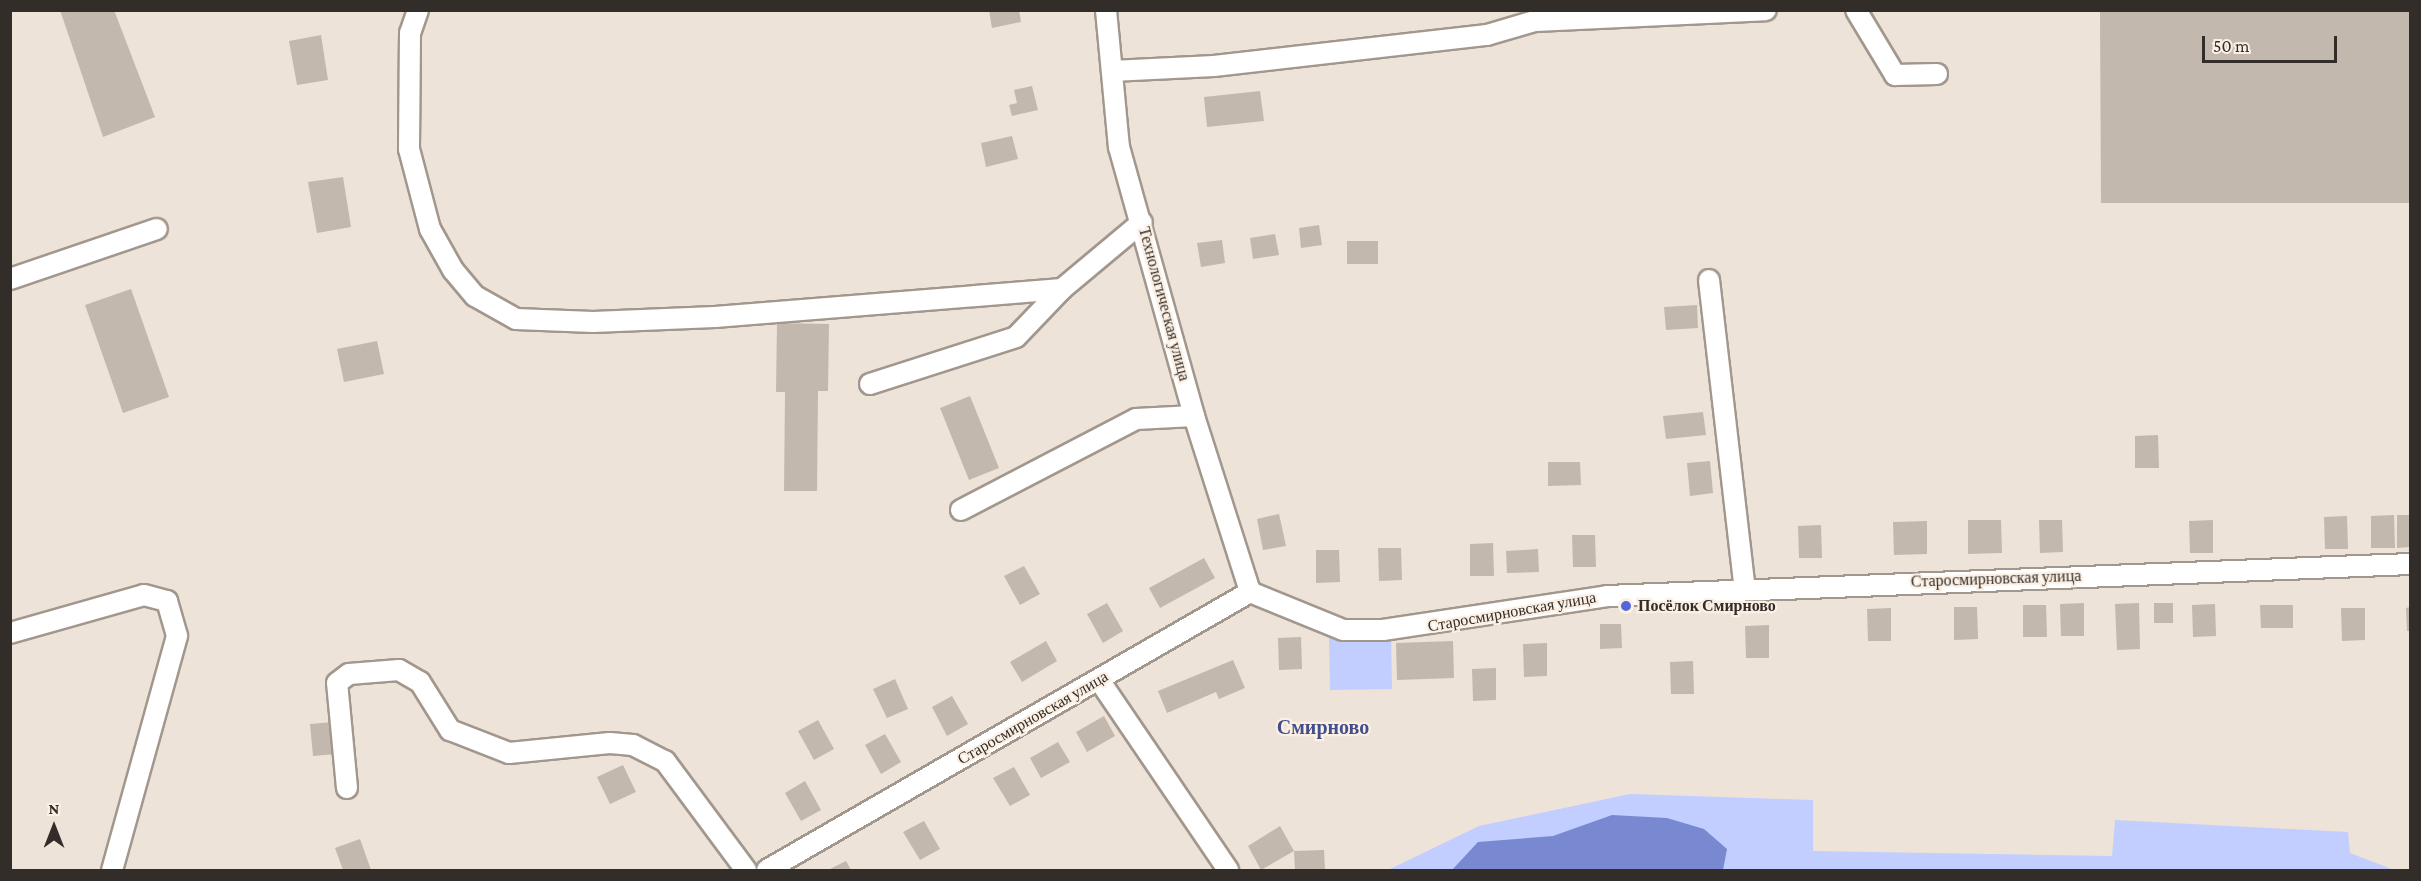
<!DOCTYPE html>
<meta charset="utf-8">
<style>
body{margin:0}
#map{position:relative;width:2421px;height:881px;overflow:hidden;background:#eee3d8;font-family:"Crimson Pro",serif}
div>[style]{position:absolute}
.green>*{inset:0;background:#c1ceff}
.water>*{inset:0;background:#7889d1}
.building>*{inset:0;background:#c3b8ad}
.roads{filter:drop-shadow(2px 0 #a2978d) drop-shadow(-2px 0 #a2978d) drop-shadow(0 2px #a2978d) drop-shadow(0 -2px #a2978d)}
.minor>*{height:20px;margin:-10px;padding:0 10px;transform-origin:10px;border-radius:10px;background:#fff}
.dots>*{width:16px;height:16px;translate:-50% -50%;box-sizing:border-box;border:3px solid #fcf0e5;border-radius:50%}
span{translate:-50% -50%;white-space:nowrap;text-align:center;line-height:1.15;-webkit-text-stroke:4.5px #fcf0e5;paint-order:stroke}
.street-label{font-size:16px;color:#322d29}
.poi-label{font-size:16px;color:#322d29;font-weight:700}
.left{translate:0 -50%;text-align:left}
.quarter-label{font-size:20px;color:#424f8b;font-weight:700}
.frame{position:absolute;inset:0;border:12px solid #322d29;pointer-events:none}
.north{position:absolute;left:24px;top:797px;width:60px;height:60px;-webkit-text-stroke:4px #fcf0e5;paint-order:stroke;rotate:0deg;font-size:16px;font-weight:700;line-height:24px;text-align:center;color:#322d29}
.north::after{content:'';display:block;margin:auto;width:21px;height:27px;background:#322d29;clip-path:polygon(50% 0,100% 100%,50% 72%,0 100%)}
.scale{position:absolute;left:2202px;top:36px;width:135px;height:27px;box-sizing:border-box;border:3px solid #322d29;border-top:0;padding-left:8px;font-size:18px;line-height:21px;white-space:nowrap;color:#322d29;-webkit-text-stroke:4px #fcf0e5;paint-order:stroke}
</style>
<div id="map">
<div class="green">
<i style="clip-path:polygon(1391px 635px,1392px 689px,1330px 690px,1329px 637px)"></i>
<i style="clip-path:polygon(1630px 794px,1813px 800px,1813px 851px,2112px 856px,2115px 820px,2348px 832px,2350px 853px,2394px 870px,2410px 870px,1388px 870px,1479px 826px)"></i>
</div>
<div class="water">
<i style="clip-path:polygon(1612px 815px,1667px 818px,1704px 829px,1727px 849px,1723px 870px,1452px 870px,1478px 842px,1553px 836px)"></i>
</div>
<div class="building">
<i style="clip-path:polygon(60px 10px,114px 10px,155px 117px,103px 137px)"></i>
<i style="clip-path:polygon(989px 10px,1019px 10px,1021px 22px,992px 28px)"></i>
<i style="clip-path:polygon(2100px 10px,2410px 10px,2410px 203px,2101px 203px)"></i>
<i style="clip-path:polygon(321px 35px,328px 80px,297px 85px,289px 41px)"></i>
<i style="clip-path:polygon(1032px 86px,1038px 110px,1012px 116px,1009px 105px,1017px 103px,1014px 90px)"></i>
<i style="clip-path:polygon(1260px 91px,1264px 121px,1207px 127px,1204px 97px)"></i>
<i style="clip-path:polygon(1012px 136px,1018px 159px,986px 167px,981px 143px)"></i>
<i style="clip-path:polygon(343px 177px,351px 227px,317px 233px,308px 182px)"></i>
<i style="clip-path:polygon(1319px 225px,1322px 245px,1301px 248px,1299px 228px)"></i>
<i style="clip-path:polygon(1275px 234px,1279px 255px,1253px 259px,1250px 238px)"></i>
<i style="clip-path:polygon(1222px 240px,1225px 263px,1201px 267px,1197px 243px)"></i>
<i style="clip-path:polygon(1347px 241px,1378px 241px,1378px 264px,1347px 264px)"></i>
<i style="clip-path:polygon(131px 289px,169px 397px,123px 413px,85px 305px)"></i>
<i style="clip-path:polygon(1697px 305px,1698px 328px,1666px 330px,1664px 307px)"></i>
<i style="clip-path:polygon(777px 323px,829px 324px,828px 391px,818px 391px,817px 491px,784px 491px,785px 392px,776px 392px)"></i>
<i style="clip-path:polygon(377px 341px,384px 374px,344px 382px,337px 349px)"></i>
<i style="clip-path:polygon(970px 396px,999px 468px,969px 480px,940px 408px)"></i>
<i style="clip-path:polygon(1703px 412px,1706px 435px,1666px 439px,1663px 416px)"></i>
<i style="clip-path:polygon(2158px 435px,2159px 468px,2135px 468px,2135px 436px)"></i>
<i style="clip-path:polygon(1710px 461px,1713px 493px,1690px 496px,1687px 463px)"></i>
<i style="clip-path:polygon(1548px 462px,1580px 462px,1581px 485px,1548px 486px)"></i>
<i style="clip-path:polygon(1279px 514px,1286px 546px,1263px 550px,1257px 519px)"></i>
<i style="clip-path:polygon(2394px 515px,2395px 548px,2371px 548px,2371px 516px)"></i>
<i style="clip-path:polygon(2397px 515px,2410px 515px,2410px 547px,2397px 548px)"></i>
<i style="clip-path:polygon(2347px 516px,2348px 549px,2325px 549px,2324px 517px)"></i>
<i style="clip-path:polygon(1968px 520px,2001px 520px,2002px 553px,1968px 554px)"></i>
<i style="clip-path:polygon(2039px 520px,2062px 520px,2063px 552px,2040px 553px)"></i>
<i style="clip-path:polygon(2213px 520px,2213px 553px,2190px 553px,2189px 521px)"></i>
<i style="clip-path:polygon(1927px 521px,1927px 554px,1894px 555px,1893px 522px)"></i>
<i style="clip-path:polygon(1821px 525px,1822px 558px,1799px 558px,1798px 526px)"></i>
<i style="clip-path:polygon(1572px 535px,1595px 535px,1596px 567px,1573px 567px)"></i>
<i style="clip-path:polygon(1493px 543px,1494px 576px,1470px 576px,1470px 544px)"></i>
<i style="clip-path:polygon(1378px 548px,1401px 548px,1402px 580px,1379px 581px)"></i>
<i style="clip-path:polygon(1538px 549px,1539px 572px,1507px 573px,1506px 551px)"></i>
<i style="clip-path:polygon(1316px 550px,1339px 550px,1340px 582px,1316px 583px)"></i>
<i style="clip-path:polygon(1204px 558px,1215px 578px,1160px 608px,1149px 588px)"></i>
<i style="clip-path:polygon(1024px 566px,1040px 594px,1020px 605px,1004px 576px)"></i>
<i style="clip-path:polygon(1107px 603px,1123px 631px,1103px 643px,1087px 614px)"></i>
<i style="clip-path:polygon(2084px 603px,2084px 636px,2061px 636px,2060px 604px)"></i>
<i style="clip-path:polygon(2139px 603px,2140px 649px,2117px 650px,2115px 604px)"></i>
<i style="clip-path:polygon(2154px 603px,2173px 603px,2173px 623px,2154px 623px)"></i>
<i style="clip-path:polygon(2215px 604px,2216px 636px,2193px 637px,2192px 605px)"></i>
<i style="clip-path:polygon(2023px 605px,2046px 605px,2047px 637px,2023px 637px)"></i>
<i style="clip-path:polygon(2260px 605px,2293px 605px,2293px 628px,2261px 628px)"></i>
<i style="clip-path:polygon(1954px 607px,1977px 607px,1978px 639px,1954px 640px)"></i>
<i style="clip-path:polygon(2410px 607px,2410px 631px,2407px 631px,2406px 608px)"></i>
<i style="clip-path:polygon(1891px 608px,1891px 641px,1868px 641px,1867px 609px)"></i>
<i style="clip-path:polygon(2341px 608px,2365px 608px,2365px 640px,2342px 641px)"></i>
<i style="clip-path:polygon(1600px 624px,1621px 624px,1622px 648px,1600px 649px)"></i>
<i style="clip-path:polygon(1769px 625px,1769px 658px,1746px 658px,1745px 626px)"></i>
<i style="clip-path:polygon(1301px 637px,1302px 669px,1279px 670px,1278px 638px)"></i>
<i style="clip-path:polygon(1046px 641px,1057px 661px,1022px 682px,1010px 662px)"></i>
<i style="clip-path:polygon(1453px 641px,1454px 678px,1397px 680px,1396px 643px)"></i>
<i style="clip-path:polygon(1547px 643px,1547px 676px,1524px 677px,1523px 644px)"></i>
<i style="clip-path:polygon(1233px 660px,1245px 688px,1219px 699px,1216px 692px,1167px 713px,1158px 691px)"></i>
<i style="clip-path:polygon(1693px 661px,1694px 694px,1671px 694px,1670px 662px)"></i>
<i style="clip-path:polygon(1496px 668px,1496px 700px,1473px 701px,1472px 669px)"></i>
<i style="clip-path:polygon(895px 679px,908px 709px,887px 718px,873px 689px)"></i>
<i style="clip-path:polygon(952px 696px,968px 724px,947px 736px,932px 707px)"></i>
<i style="clip-path:polygon(1104px 716px,1115px 736px,1087px 752px,1076px 732px)"></i>
<i style="clip-path:polygon(818px 720px,834px 749px,814px 760px,798px 731px)"></i>
<i style="clip-path:polygon(334px 722px,336px 754px,313px 756px,310px 724px)"></i>
<i style="clip-path:polygon(885px 734px,901px 762px,881px 774px,865px 745px)"></i>
<i style="clip-path:polygon(1058px 742px,1070px 762px,1041px 778px,1030px 758px)"></i>
<i style="clip-path:polygon(623px 765px,636px 792px,610px 804px,597px 777px)"></i>
<i style="clip-path:polygon(1014px 767px,1030px 795px,1010px 806px,993px 778px)"></i>
<i style="clip-path:polygon(805px 781px,821px 810px,801px 821px,785px 793px)"></i>
<i style="clip-path:polygon(924px 821px,940px 849px,920px 860px,903px 832px)"></i>
<i style="clip-path:polygon(1280px 826px,1294px 851px,1261px 870px,1248px 846px)"></i>
<i style="clip-path:polygon(360px 839px,371px 870px,343px 870px,335px 848px)"></i>
<i style="clip-path:polygon(1324px 850px,1325px 870px,1295px 870px,1294px 851px)"></i>
<i style="clip-path:polygon(846px 861px,851px 870px,828px 870px)"></i>
</div>
<div class="roads">
<div class="minor">
<i style="left:418px;top:10px;width:24px;rotate:109deg"></i>
<i style="left:410px;top:33px;width:116px;rotate:90.5deg"></i>
<i style="left:409px;top:149px;width:83px;rotate:75.3deg"></i>
<i style="left:430px;top:229px;width:47px;rotate:60.7deg"></i>
<i style="left:453px;top:270px;width:34px;rotate:50deg"></i>
<i style="left:475px;top:296px;width:47px;rotate:29.3deg"></i>
<i style="left:516px;top:319px;width:77px;rotate:2.2deg"></i>
<i style="left:593px;top:322px;width:122px;rotate:-2.3deg"></i>
<i style="left:715px;top:317px;width:348px;rotate:-4.6deg"></i>
<i style="left:1062px;top:289px;width:104px;rotate:-39.9deg"></i>
<i style="left:1106px;top:10px;width:138px;rotate:84.6deg"></i>
<i style="left:1119px;top:147px;width:279px;rotate:74.4deg"></i>
<i style="left:1194px;top:416px;width:185px;rotate:72.3deg"></i>
<i style="left:1856px;top:10px;width:76px;rotate:59deg"></i>
<i style="left:1895px;top:75px;width:42px;rotate:-1.4deg"></i>
<i style="left:1112px;top:71px;width:102px;rotate:-2.8deg"></i>
<i style="left:1214px;top:66px;width:275px;rotate:-6.5deg"></i>
<i style="left:1487px;top:35px;width:50px;rotate:-16.3deg"></i>
<i style="left:1535px;top:21px;width:231px;rotate:-2.7deg"></i>
<i style="left:10px;top:279px;width:155px;rotate:-18.8deg"></i>
<i style="left:1709px;top:280px;width:311px;rotate:83.4deg"></i>
<i style="left:870px;top:384px;width:153px;rotate:-17.8deg"></i>
<i style="left:1016px;top:337px;width:66px;rotate:-46.2deg"></i>
<i style="left:961px;top:510px;width:197px;rotate:-27.5deg"></i>
<i style="left:1136px;top:419px;width:58px;rotate:-3deg"></i>
<i style="left:10px;top:633px;width:139px;rotate:-15.8deg"></i>
<i style="left:144px;top:595px;width:24px;rotate:15deg"></i>
<i style="left:167px;top:601px;width:36px;rotate:74deg"></i>
<i style="left:177px;top:636px;width:243px;rotate:105.5deg"></i>
<i style="left:1099px;top:680px;width:230px;rotate:55.8deg"></i>
<i style="left:347px;top:788px;width:105px;rotate:-95.4deg"></i>
<i style="left:337px;top:683px;width:15px;rotate:-37deg"></i>
<i style="left:349px;top:674px;width:50px;rotate:-4.6deg"></i>
<i style="left:399px;top:670px;width:24px;rotate:30deg"></i>
<i style="left:420px;top:682px;width:57px;rotate:58deg"></i>
<i style="left:450px;top:730px;width:63px;rotate:21.3deg"></i>
<i style="left:509px;top:753px;width:101px;rotate:-5.7deg"></i>
<i style="left:610px;top:743px;width:23px;rotate:5deg"></i>
<i style="left:633px;top:745px;width:36px;rotate:27deg"></i>
<i style="left:665px;top:761px;width:136px;rotate:53.4deg"></i>
<i style="left:767px;top:870px;width:557px;rotate:-29.92deg"></i>
<i style="left:1250px;top:592px;width:100px;rotate:22.2deg"></i>
<i style="left:1343px;top:630px;width:40px"></i>
<i style="left:1383px;top:630px;width:227px;rotate:-8.6deg"></i>
<i style="left:1607px;top:596px;width:804px;rotate:-2.28deg"></i>
</div>
</div>
<div class="dots">
<i style="left:1626px;top:606px;background:#5466dc"></i>
</div>
<div class="street-label">
<span style="left:1164px;top:304px;rotate:75deg">Технологическая улица</span>
<span style="left:1996px;top:579px;rotate:-2deg">Старосмирновская улица</span>
<span style="left:1512px;top:612px;rotate:-10deg">Старосмирновская улица</span>
<span style="left:1033px;top:718px;rotate:-30deg">Старосмирновская улица</span>
</div>
<div class="poi-label">
<span class="left" style="left:1638px;top:606px">Посёлок Смирново</span>
</div>
<div class="quarter-label">
<span style="left:1323px;top:727px">Смирново</span>
</div>
<div class="frame"></div>
<div class="north">N</div>
<div class="scale">50 m</div>
</div>
